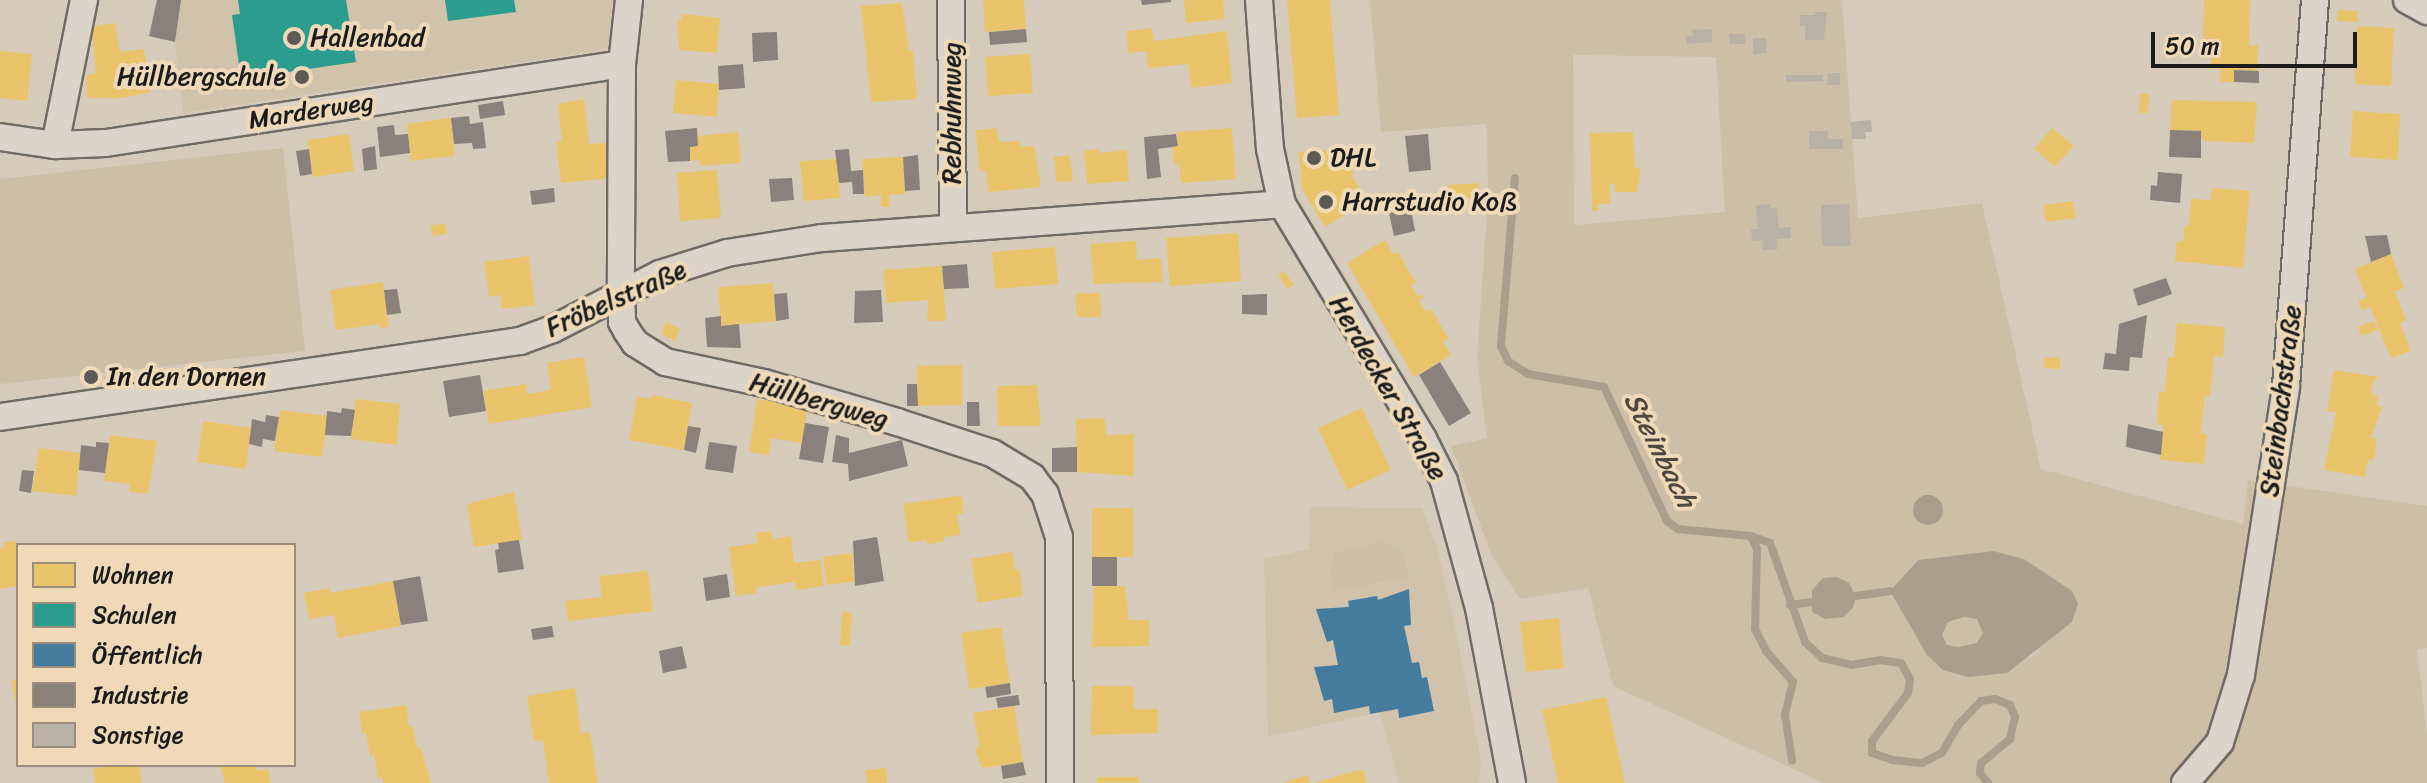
<!DOCTYPE html>
<meta charset="utf-8">
<style>
body{margin:0}
#map{position:relative;width:2427px;height:783px;overflow:hidden;background:#d6cbbb;font-family:Sriracha,sans-serif}
div>[style]{position:absolute}
.built>*{inset:0;background:#d0c2ab}
.green>*{inset:0;background:#cdbea8}
.water>*{inset:0;background:#ab9e8c}
.round{border-radius:50%}
.homes>*{inset:0;background:#e9c46a}
.schools>*{inset:0;background:#2a9d8f}
.public>*{inset:0;background:#457b9d}
.industry>*{inset:0;background:#8a817c}
.stream>*{height:8px;margin:-4px;padding:0 4px;transform-origin:4px;border-radius:4px;background:#ab9e8c}
.building>*{inset:0;background:#b9b1a6}
.roads{filter:drop-shadow(2px 0 #706b64) drop-shadow(-2px 0 #706b64) drop-shadow(0 2px #706b64) drop-shadow(0 -2px #706b64)}
.street>*{height:26px;margin:-13px;padding:0 13px;transform-origin:13px;border-radius:13px;background:#dcd4c8}
.dots>*{width:22px;height:22px;translate:-50% -50%;box-sizing:border-box;border:4px solid #efd9b8;border-radius:50%}
span{translate:-50% -50%;white-space:nowrap;text-align:center;line-height:1.15;-webkit-text-stroke:8px #efd9b8;paint-order:stroke}
.poi-label{font-size:26px;color:#1c1c1c}
.left{translate:0 -50%;text-align:left}
.right{translate:-100% -50%;text-align:right}
.street-label{font-size:26px;color:#1c1c1c}
.water-label{font-size:28px;color:#4e4841;font-style:italic}
.legend{position:absolute;left:16px;top:543px;width:280px;height:224px;box-sizing:border-box;background:#efd9b8;border:2px solid #9b8d7a;margin:0;padding:10px 14px;list-style:none;font-size:24px;color:#1c1c1c}
.legend li{display:flex;align-items:center;gap:16px;height:40px}
.legend b{width:40px;border:2px solid #9b8d7a}
.scale{position:absolute;left:2151px;top:32px;width:206px;height:36px;box-sizing:border-box;border:4px solid #1c1c1c;border-top:0;padding-left:10px;font-size:24px;line-height:28px;white-space:nowrap;color:#1c1c1c;-webkit-text-stroke:6px #efd9b8;paint-order:stroke}
</style>
<div id="map">
<div class="built">
<i style="clip-path:polygon(181px 0,614px 0,609px 49px,183px 113px,175px 46px)"></i>
<i style="clip-path:polygon(1310px 507px,1422px 508px,1436px 544px,1454px 621px,1481px 760px,1479px 783px,1399px 783px,1380px 712px,1268px 737px,1264px 559px,1309px 549px)"></i>
</div>
<div class="green">
<i style="clip-path:polygon(evenodd,1370px 0,1842px 0,1858px 218px,1982px 203px,2041px 469px,2243px 524px,2248px 480px,2427px 506px,2427px 648px,2417px 649px,2427px 735px,2427px 783px,1824px 783px,1613px 686px,1588px 588px,1520px 599px,1491px 554px,1451px 446px,1487px 438px,1477px 359px,1488px 197px,1487px 124px,1381px 132px,1370px 0,1573px 55px,1716px 57px,1725px 212px,1574px 225px,1573px 55px,1370px 0,1993px 551px,2072px 622px,2051px 636px,2031px 658px,1927px 655px,1890px 591px,1917px 560px,1993px 551px)"></i>
<i style="clip-path:polygon(283px 148px,305px 351px,0 384px,0 179px)"></i>
<i style="clip-path:polygon(1379px 542px,1402px 549px,1409px 576px,1336px 591px,1330px 573px,1335px 554px)"></i>
<i style="clip-path:polygon(1964px 617px,1977px 619px,1984px 633px,1977px 643px,1958px 647px,1947px 645px,1941px 635px,1948px 622px)"></i>
</div>
<div class="water">
<i class="round" style="left:1913px;top:495px;width:30px;height:30px"></i>
<i style="clip-path:polygon(evenodd,1993px 551px,2024px 559px,2072px 591px,2078px 604px,2072px 622px,2007px 673px,1968px 677px,1943px 670px,1927px 655px,1890px 591px,1918px 560px,1993px 551px,1964px 617px,1977px 619px,1983px 633px,1977px 643px,1958px 647px,1947px 645px,1942px 635px,1948px 622px,1964px 617px)"></i>
<i style="clip-path:polygon(1837px 577px,1849px 583px,1856px 596px,1853px 608px,1843px 617px,1825px 619px,1812px 612px,1812px 590px,1823px 578px)"></i>
</div>
<div class="homes">
<i style="clip-path:polygon(983px 0,1024px 0,1026px 29px,985px 32px)"></i>
<i style="clip-path:polygon(1184px 0,1223px 0,1225px 19px,1186px 23px)"></i>
<i style="clip-path:polygon(1287px 0,1330px 0,1339px 115px,1297px 118px)"></i>
<i style="clip-path:polygon(2204px 0,2250px 0,2249px 45px,2258px 45px,2257px 71px,2234px 70px,2234px 82px,2220px 82px,2221px 69px,2211px 69px,2211px 44px,2203px 43px)"></i>
<i style="clip-path:polygon(902px 3px,909px 50px,913px 50px,917px 99px,871px 102px,861px 6px)"></i>
<i style="clip-path:polygon(2338px 10px,2358px 11px,2358px 22px,2337px 21px)"></i>
<i style="clip-path:polygon(682px 14px,720px 18px,717px 53px,679px 50px,677px 20px,681px 20px)"></i>
<i style="clip-path:polygon(115px 23px,120px 52px,144px 49px,151px 92px,122px 98px,87px 98px,86px 75px,96px 73px,91px 26px)"></i>
<i style="clip-path:polygon(2357px 26px,2394px 28px,2391px 86px,2355px 84px)"></i>
<i style="clip-path:polygon(1152px 28px,1154px 41px,1227px 31px,1232px 83px,1191px 88px,1188px 64px,1148px 68px,1146px 51px,1128px 53px,1126px 31px)"></i>
<i style="clip-path:polygon(0 51px,32px 54px,27px 101px,0 98px)"></i>
<i style="clip-path:polygon(1030px 54px,1033px 93px,988px 96px,985px 57px)"></i>
<i style="clip-path:polygon(676px 80px,719px 84px,717px 117px,673px 113px)"></i>
<i style="clip-path:polygon(2140px 94px,2149px 94px,2148px 113px,2139px 113px)"></i>
<i style="clip-path:polygon(584px 99px,589px 144px,608px 143px,611px 178px,561px 183px,556px 141px,562px 141px,558px 104px)"></i>
<i style="clip-path:polygon(2172px 100px,2257px 102px,2254px 143px,2205px 141px,2201px 138px,2201px 131px,2170px 130px)"></i>
<i style="clip-path:polygon(2353px 111px,2400px 114px,2398px 160px,2350px 157px)"></i>
<i style="clip-path:polygon(451px 118px,455px 156px,411px 161px,407px 124px)"></i>
<i style="clip-path:polygon(997px 128px,999px 142px,1020px 141px,1020px 147px,1034px 146px,1041px 187px,988px 192px,986px 171px,979px 171px,976px 130px)"></i>
<i style="clip-path:polygon(1232px 128px,1236px 179px,1181px 183px,1179px 164px,1174px 165px,1172px 146px,1178px 146px,1177px 132px)"></i>
<i style="clip-path:polygon(2052px 128px,2074px 146px,2055px 167px,2034px 149px)"></i>
<i style="clip-path:polygon(738px 132px,741px 163px,700px 166px,700px 160px,690px 161px,690px 147px,698px 146px,697px 136px)"></i>
<i style="clip-path:polygon(1633px 132px,1635px 168px,1641px 168px,1637px 192px,1615px 192px,1614px 183px,1610px 184px,1610px 204px,1598px 204px,1598px 211px,1592px 211px,1590px 133px)"></i>
<i style="clip-path:polygon(349px 134px,354px 171px,313px 177px,307px 140px)"></i>
<i style="clip-path:polygon(1100px 149px,1100px 153px,1127px 150px,1129px 181px,1087px 184px,1084px 151px)"></i>
<i style="clip-path:polygon(1339px 150px,1351px 151px,1353px 178px,1368px 201px,1325px 227px,1302px 189px,1299px 152px)"></i>
<i style="clip-path:polygon(1070px 155px,1073px 181px,1056px 182px,1054px 157px)"></i>
<i style="clip-path:polygon(903px 157px,905px 194px,889px 195px,890px 207px,881px 207px,881px 195px,865px 197px,862px 159px)"></i>
<i style="clip-path:polygon(837px 159px,840px 198px,804px 201px,800px 161px)"></i>
<i style="clip-path:polygon(717px 170px,721px 218px,680px 221px,677px 173px)"></i>
<i style="clip-path:polygon(1479px 183px,1480px 197px,1449px 200px,1448px 185px)"></i>
<i style="clip-path:polygon(2212px 188px,2250px 191px,2243px 268px,2175px 261px,2177px 241px,2183px 241px,2185px 225px,2189px 226px,2191px 199px,2211px 200px)"></i>
<i style="clip-path:polygon(2073px 201px,2076px 218px,2046px 222px,2043px 205px)"></i>
<i style="clip-path:polygon(445px 224px,447px 234px,432px 236px,431px 225px)"></i>
<i style="clip-path:polygon(1238px 233px,1241px 281px,1170px 286px,1166px 238px)"></i>
<i style="clip-path:polygon(1385px 240px,1393px 254px,1398px 252px,1416px 283px,1411px 285px,1418px 297px,1422px 294px,1424px 297px,1419px 300px,1426px 312px,1431px 309px,1449px 339px,1443px 342px,1451px 355px,1414px 377px,1347px 263px)"></i>
<i style="clip-path:polygon(1136px 241px,1137px 260px,1161px 258px,1163px 282px,1094px 284px,1090px 244px)"></i>
<i style="clip-path:polygon(1055px 247px,1058px 284px,995px 289px,992px 252px)"></i>
<i style="clip-path:polygon(2391px 254px,2404px 288px,2395px 291px,2406px 320px,2400px 323px,2411px 351px,2391px 358px,2370px 307px,2362px 310px,2360px 306px,2358px 301px,2366px 298px,2355px 269px)"></i>
<i style="clip-path:polygon(529px 256px,535px 305px,502px 309px,500px 295px,489px 297px,484px 262px)"></i>
<i style="clip-path:polygon(942px 266px,946px 321px,927px 321px,929px 300px,886px 303px,883px 270px)"></i>
<i style="clip-path:polygon(1284px 271px,1294px 285px,1288px 289px,1278px 275px)"></i>
<i style="clip-path:polygon(383px 282px,389px 327px,380px 328px,380px 324px,336px 330px,330px 290px)"></i>
<i style="clip-path:polygon(773px 283px,776px 321px,721px 326px,718px 287px)"></i>
<i style="clip-path:polygon(1088px 293px,1100px 293px,1101px 317px,1077px 317px,1075px 294px)"></i>
<i style="clip-path:polygon(2374px 321px,2378px 330px,2361px 336px,2358px 327px)"></i>
<i style="clip-path:polygon(666px 322px,680px 329px,675px 341px,661px 334px)"></i>
<i style="clip-path:polygon(2177px 323px,2225px 327px,2223px 357px,2214px 356px,2210px 396px,2205px 396px,2201px 433px,2207px 434px,2204px 464px,2160px 460px,2163px 425px,2157px 425px,2159px 392px,2165px 392px,2168px 357px,2174px 358px)"></i>
<i style="clip-path:polygon(584px 357px,592px 407px,489px 424px,483px 391px,526px 384px,527px 394px,551px 390px,547px 363px)"></i>
<i style="clip-path:polygon(2045px 357px,2060px 358px,2060px 369px,2044px 368px)"></i>
<i style="clip-path:polygon(962px 365px,962px 405px,918px 406px,917px 366px)"></i>
<i style="clip-path:polygon(2334px 370px,2379px 377px,2374px 380px,2371px 394px,2378px 396px,2377px 406px,2382px 407px,2371px 438px,2377px 439px,2374px 460px,2368px 459px,2365px 477px,2324px 470px,2336px 412px,2327px 411px)"></i>
<i style="clip-path:polygon(1037px 385px,1041px 426px,998px 426px,997px 386px)"></i>
<i style="clip-path:polygon(652px 395px,692px 403px,684px 450px,629px 440px,637px 396px,651px 399px)"></i>
<i style="clip-path:polygon(356px 399px,400px 404px,397px 445px,351px 439px)"></i>
<i style="clip-path:polygon(757px 399px,808px 406px,802px 443px,771px 438px,769px 455px,749px 452px)"></i>
<i style="clip-path:polygon(1362px 408px,1391px 470px,1347px 490px,1318px 428px)"></i>
<i style="clip-path:polygon(280px 410px,328px 416px,322px 457px,274px 451px)"></i>
<i style="clip-path:polygon(1105px 418px,1106px 435px,1134px 434px,1134px 476px,1077px 472px,1076px 419px)"></i>
<i style="clip-path:polygon(203px 421px,251px 428px,246px 469px,197px 462px)"></i>
<i style="clip-path:polygon(110px 435px,157px 441px,148px 494px,129px 492px,130px 484px,104px 481px)"></i>
<i style="clip-path:polygon(39px 448px,81px 453px,76px 496px,32px 491px)"></i>
<i style="clip-path:polygon(514px 492px,522px 540px,474px 547px,467px 504px)"></i>
<i style="clip-path:polygon(955px 496px,962px 497px,964px 513px,957px 514px,961px 535px,944px 537px,944px 541px,936px 543px,927px 544px,926px 540px,909px 543px,903px 504px)"></i>
<i style="clip-path:polygon(1092px 508px,1133px 508px,1133px 557px,1092px 557px)"></i>
<i style="clip-path:polygon(771px 531px,772px 539px,791px 536px,794px 563px,820px 560px,824px 586px,796px 590px,795px 582px,756px 587px,757px 593px,736px 596px,729px 547px,757px 543px,756px 533px)"></i>
<i style="clip-path:polygon(16px 540px,18px 586px,0 589px,0 548px,4px 547px,3px 543px)"></i>
<i style="clip-path:polygon(1012px 552px,1015px 570px,1019px 569px,1023px 596px,978px 603px,971px 559px)"></i>
<i style="clip-path:polygon(852px 553px,854px 582px,827px 585px,823px 557px)"></i>
<i style="clip-path:polygon(648px 571px,653px 611px,568px 621px,565px 601px,602px 597px,599px 576px)"></i>
<i style="clip-path:polygon(393px 581px,401px 626px,338px 638px,334px 615px,309px 619px,304px 593px,329px 588px,330px 593px)"></i>
<i style="clip-path:polygon(1094px 586px,1125px 586px,1129px 620px,1149px 620px,1149px 646px,1092px 647px)"></i>
<i style="clip-path:polygon(842px 612px,852px 613px,850px 646px,840px 645px)"></i>
<i style="clip-path:polygon(1559px 618px,1564px 668px,1526px 672px,1520px 622px)"></i>
<i style="clip-path:polygon(1001px 627px,1010px 683px,969px 689px,961px 633px)"></i>
<i style="clip-path:polygon(18px 679px,18px 707px,17px 707px,11px 680px)"></i>
<i style="clip-path:polygon(1092px 686px,1134px 686px,1134px 709px,1158px 709px,1158px 733px,1091px 735px)"></i>
<i style="clip-path:polygon(575px 688px,581px 733px,590px 732px,598px 783px,549px 783px,543px 740px,534px 741px,527px 696px)"></i>
<i style="clip-path:polygon(1606px 697px,1625px 783px,1558px 783px,1542px 710px)"></i>
<i style="clip-path:polygon(406px 705px,409px 727px,413px 726px,417px 749px,421px 748px,431px 783px,383px 783px,382px 777px,378px 778px,374px 755px,370px 756px,366px 733px,362px 734px,359px 712px)"></i>
<i style="clip-path:polygon(1014px 706px,1023px 762px,982px 768px,975px 750px,979px 744px,973px 713px)"></i>
<i style="clip-path:polygon(120px 765px,139px 765px,142px 783px,95px 783px,93px 769px)"></i>
<i style="clip-path:polygon(220px 765px,256px 765px,257px 771px,268px 769px,271px 783px,225px 783px)"></i>
<i style="clip-path:polygon(886px 768px,887px 783px,867px 783px,865px 770px)"></i>
<i style="clip-path:polygon(1363px 769px,1367px 783px,1316px 783px,1316px 782px)"></i>
<i style="clip-path:polygon(1308px 775px,1310px 783px,1284px 783px,1284px 782px)"></i>
<i style="clip-path:polygon(1097px 777px,1139px 777px,1139px 783px,1097px 783px)"></i>
</div>
<div class="schools">
<i style="clip-path:polygon(238px 0,346px 0,356px 62px,241px 79px,232px 15px,240px 14px)"></i>
<i style="clip-path:polygon(445px 0,514px 0,516px 12px,448px 21px)"></i>
</div>
<div class="public">
<i style="clip-path:polygon(1409px 589px,1411px 625px,1404px 626px,1412px 663px,1419px 662px,1422px 678px,1427px 677px,1434px 711px,1399px 718px,1398px 709px,1370px 714px,1369px 706px,1334px 713px,1332px 699px,1324px 701px,1314px 667px,1338px 665px,1333px 640px,1327px 642px,1316px 609px,1349px 607px,1348px 601px,1377px 596px,1378px 600px)"></i>
</div>
<div class="industry">
<i style="clip-path:polygon(157px 0,181px 0,175px 42px,149px 36px)"></i>
<i style="clip-path:polygon(1141px 0,1171px 0,1171px 2px,1142px 5px)"></i>
<i style="clip-path:polygon(1026px 29px,1027px 42px,990px 45px,989px 32px)"></i>
<i style="clip-path:polygon(777px 32px,778px 60px,753px 62px,752px 33px)"></i>
<i style="clip-path:polygon(743px 64px,745px 88px,719px 90px,718px 66px)"></i>
<i style="clip-path:polygon(2234px 70px,2259px 71px,2259px 83px,2234px 82px)"></i>
<i style="clip-path:polygon(503px 101px,505px 115px,480px 119px,478px 105px)"></i>
<i style="clip-path:polygon(469px 116px,470px 124px,483px 122px,486px 148px,473px 149px,472px 143px,454px 144px,451px 118px)"></i>
<i style="clip-path:polygon(394px 125px,395px 135px,408px 134px,410px 153px,380px 157px,377px 127px)"></i>
<i style="clip-path:polygon(697px 128px,698px 146px,690px 147px,690px 161px,668px 162px,665px 131px)"></i>
<i style="clip-path:polygon(2170px 130px,2201px 131px,2201px 158px,2169px 157px)"></i>
<i style="clip-path:polygon(1176px 134px,1178px 146px,1158px 149px,1161px 177px,1147px 179px,1144px 137px)"></i>
<i style="clip-path:polygon(1428px 134px,1431px 170px,1409px 172px,1405px 136px)"></i>
<i style="clip-path:polygon(375px 146px,377px 169px,364px 171px,362px 149px)"></i>
<i style="clip-path:polygon(309px 149px,312px 174px,300px 176px,296px 151px)"></i>
<i style="clip-path:polygon(849px 149px,851px 171px,863px 170px,864px 194px,853px 194px,852px 182px,839px 183px,835px 150px)"></i>
<i style="clip-path:polygon(918px 155px,920px 190px,905px 191px,903px 157px)"></i>
<i style="clip-path:polygon(2158px 172px,2182px 174px,2180px 203px,2150px 200px,2151px 185px,2157px 186px)"></i>
<i style="clip-path:polygon(792px 178px,794px 200px,771px 202px,769px 179px)"></i>
<i style="clip-path:polygon(554px 188px,555px 202px,532px 205px,530px 191px)"></i>
<i style="clip-path:polygon(1411px 209px,1415px 231px,1394px 236px,1389px 213px)"></i>
<i style="clip-path:polygon(2387px 235px,2391px 254px,2371px 262px,2365px 236px)"></i>
<i style="clip-path:polygon(967px 264px,969px 288px,944px 289px,942px 266px)"></i>
<i style="clip-path:polygon(2166px 278px,2172px 294px,2138px 306px,2133px 289px)"></i>
<i style="clip-path:polygon(397px 289px,401px 313px,387px 315px,384px 290px)"></i>
<i style="clip-path:polygon(881px 290px,883px 322px,854px 323px,855px 291px)"></i>
<i style="clip-path:polygon(787px 293px,789px 319px,776px 321px,774px 294px)"></i>
<i style="clip-path:polygon(1267px 294px,1267px 315px,1242px 314px,1242px 295px)"></i>
<i style="clip-path:polygon(2147px 315px,2142px 358px,2130px 357px,2129px 371px,2103px 369px,2105px 353px,2116px 354px,2119px 324px)"></i>
<i style="clip-path:polygon(721px 316px,721px 326px,739px 324px,741px 348px,707px 347px,705px 318px)"></i>
<i style="clip-path:polygon(1440px 362px,1471px 413px,1449px 426px,1419px 375px)"></i>
<i style="clip-path:polygon(480px 375px,486px 411px,449px 417px,443px 381px)"></i>
<i style="clip-path:polygon(907px 384px,917px 384px,918px 406px,907px 406px)"></i>
<i style="clip-path:polygon(967px 402px,979px 402px,980px 426px,967px 426px)"></i>
<i style="clip-path:polygon(342px 408px,355px 410px,351px 436px,325px 435px,327px 411px,341px 413px)"></i>
<i style="clip-path:polygon(266px 415px,279px 417px,275px 441px,263px 439px,262px 447px,249px 444px,252px 419px,265px 422px)"></i>
<i style="clip-path:polygon(805px 423px,829px 427px,823px 463px,799px 459px)"></i>
<i style="clip-path:polygon(2128px 424px,2163px 432px,2161px 455px,2126px 447px)"></i>
<i style="clip-path:polygon(688px 426px,701px 428px,696px 453px,684px 450px)"></i>
<i style="clip-path:polygon(836px 435px,849px 438px,849px 453px,902px 440px,908px 466px,849px 481px,848px 464px,832px 462px)"></i>
<i style="clip-path:polygon(96px 442px,109px 443px,105px 473px,79px 470px,81px 445px,96px 447px)"></i>
<i style="clip-path:polygon(709px 442px,737px 446px,733px 473px,705px 469px)"></i>
<i style="clip-path:polygon(1077px 447px,1077px 472px,1052px 472px,1052px 448px)"></i>
<i style="clip-path:polygon(22px 470px,34px 471px,31px 493px,19px 491px)"></i>
<i style="clip-path:polygon(877px 537px,884px 581px,855px 586px,853px 541px)"></i>
<i style="clip-path:polygon(519px 540px,524px 569px,498px 573px,495px 550px,499px 549px,498px 543px)"></i>
<i style="clip-path:polygon(1092px 557px,1117px 557px,1117px 586px,1092px 586px)"></i>
<i style="clip-path:polygon(727px 574px,730px 597px,706px 601px,703px 578px)"></i>
<i style="clip-path:polygon(420px 576px,428px 621px,401px 625px,393px 581px)"></i>
<i style="clip-path:polygon(552px 626px,554px 637px,533px 640px,531px 629px)"></i>
<i style="clip-path:polygon(682px 646px,687px 668px,663px 673px,659px 651px)"></i>
<i style="clip-path:polygon(1010px 683px,1011px 694px,987px 698px,985px 687px)"></i>
<i style="clip-path:polygon(1018px 695px,1020px 705px,998px 708px,996px 698px)"></i>
<i style="clip-path:polygon(1023px 762px,1026px 775px,1003px 779px,1001px 766px)"></i>
</div>
<div class="stream">
<i style="left:1515px;top:178px;width:169px;rotate:94.8deg"></i>
<i style="left:1501px;top:346px;width:17px;rotate:65deg"></i>
<i style="left:1508px;top:361px;width:24px;rotate:33deg"></i>
<i style="left:1528px;top:374px;width:77px;rotate:9.7deg"></i>
<i style="left:1604px;top:387px;width:148px;rotate:64.8deg"></i>
<i style="left:1667px;top:521px;width:14px;rotate:36deg"></i>
<i style="left:1678px;top:529px;width:73px;rotate:5.5deg"></i>
<i style="left:1751px;top:536px;width:20px;rotate:20deg"></i>
<i style="left:1770px;top:543px;width:105px;rotate:70.5deg"></i>
<i style="left:1805px;top:642px;width:23px;rotate:43deg"></i>
<i style="left:1822px;top:658px;width:31px;rotate:13deg"></i>
<i style="left:1852px;top:665px;width:29px;rotate:-10deg"></i>
<i style="left:1881px;top:660px;width:20px;rotate:9deg"></i>
<i style="left:1901px;top:663px;width:18px;rotate:61deg"></i>
<i style="left:1910px;top:679px;width:14px;rotate:98deg"></i>
<i style="left:1908px;top:693px;width:60px;rotate:126.9deg"></i>
<i style="left:1872px;top:741px;width:12px;rotate:90deg"></i>
<i style="left:1872px;top:753px;width:21px;rotate:19deg"></i>
<i style="left:1892px;top:760px;width:30px;rotate:6deg"></i>
<i style="left:1922px;top:763px;width:22px;rotate:-27deg"></i>
<i style="left:1942px;top:753px;width:32px;rotate:-60deg"></i>
<i style="left:1958px;top:725px;width:33px;rotate:-46deg"></i>
<i style="left:1981px;top:701px;width:14px;rotate:-8deg"></i>
<i style="left:1995px;top:699px;width:16px;rotate:22deg"></i>
<i style="left:2010px;top:705px;width:13px;rotate:67deg"></i>
<i style="left:2015px;top:717px;width:23px;rotate:103deg"></i>
<i style="left:2010px;top:739px;width:38px;rotate:140deg"></i>
<i style="left:1981px;top:763px;width:10px;rotate:96deg"></i>
<i style="left:1980px;top:773px;width:13px;rotate:51deg"></i>
<i style="left:1751px;top:536px;width:14px;rotate:65deg"></i>
<i style="left:1757px;top:549px;width:80px;rotate:91.4deg"></i>
<i style="left:1755px;top:629px;width:25px;rotate:63deg"></i>
<i style="left:1766px;top:651px;width:41px;rotate:48.9deg"></i>
<i style="left:1793px;top:682px;width:34px;rotate:104deg"></i>
<i style="left:1785px;top:715px;width:46px;rotate:81.2deg"></i>
<i style="left:1856px;top:596px;width:34px;rotate:-8deg"></i>
<i style="left:1790px;top:605px;width:22px;rotate:-8deg"></i>
</div>
<div class="building">
<i style="clip-path:polygon(1815px 12px,1827px 12px,1824px 40px,1805px 40px,1805px 26px,1800px 26px,1800px 15px,1815px 15px)"></i>
<i style="clip-path:polygon(1712px 29px,1712px 42px,1687px 44px,1686px 36px,1693px 36px,1692px 30px)"></i>
<i style="clip-path:polygon(1729px 34px,1745px 34px,1745px 44px,1729px 44px)"></i>
<i style="clip-path:polygon(1753px 38px,1766px 38px,1767px 53px,1753px 54px)"></i>
<i style="clip-path:polygon(1828px 73px,1840px 73px,1840px 85px,1827px 85px)"></i>
<i style="clip-path:polygon(1786px 75px,1823px 75px,1823px 81px,1786px 82px)"></i>
<i style="clip-path:polygon(1871px 120px,1872px 132px,1865px 132px,1866px 139px,1852px 139px,1850px 122px)"></i>
<i style="clip-path:polygon(1809px 131px,1828px 131px,1828px 139px,1843px 139px,1843px 149px,1809px 149px)"></i>
<i style="clip-path:polygon(1770px 204px,1770px 209px,1777px 207px,1779px 228px,1791px 227px,1791px 238px,1777px 239px,1778px 249px,1763px 250px,1762px 240px,1752px 241px,1751px 229px,1758px 229px,1756px 205px)"></i>
<i style="clip-path:polygon(1849px 204px,1851px 246px,1822px 246px,1821px 205px)"></i>
</div>
<div class="roads">
<div class="street">
<i style="left:629px;top:0;width:64px;rotate:96.2deg"></i>
<i style="left:622px;top:64px;width:228px;rotate:90.3deg"></i>
<i style="left:621px;top:292px;width:30px;rotate:88deg"></i>
<i style="left:622px;top:322px;width:10px;rotate:61deg"></i>
<i style="left:627px;top:331px;width:14px;rotate:56deg"></i>
<i style="left:635px;top:343px;width:36px;rotate:32deg"></i>
<i style="left:665px;top:362px;width:101px;rotate:12deg"></i>
<i style="left:764px;top:383px;width:139px;rotate:16.3deg"></i>
<i style="left:897px;top:422px;width:100px;rotate:18.1deg"></i>
<i style="left:992px;top:453px;width:47px;rotate:31deg"></i>
<i style="left:1032px;top:477px;width:21px;rotate:53deg"></i>
<i style="left:1045px;top:494px;width:45px;rotate:72deg"></i>
<i style="left:1059px;top:537px;width:246px;rotate:89.8deg"></i>
<i style="left:951px;top:0;width:227px;rotate:89.5deg"></i>
<i style="left:1259px;top:0;width:149px;rotate:85.8deg"></i>
<i style="left:1270px;top:149px;width:56px;rotate:77.7deg"></i>
<i style="left:1282px;top:204px;width:274px;rotate:59deg"></i>
<i style="left:1423px;top:439px;width:47px;rotate:63.4deg"></i>
<i style="left:1444px;top:481px;width:132px;rotate:74.6deg"></i>
<i style="left:1479px;top:608px;width:178px;rotate:79.3deg"></i>
<i style="left:2407px;top:0;width:23px;rotate:29deg"></i>
<i style="left:0;top:137px;width:56px;rotate:8.3deg"></i>
<i style="left:55px;top:145px;width:51px;rotate:-2.2deg"></i>
<i style="left:106px;top:143px;width:522px;rotate:-8.7deg"></i>
<i style="left:55px;top:145px;width:148px;rotate:-78.7deg"></i>
<i style="left:0;top:417px;width:526px;rotate:-8.32deg"></i>
<i style="left:520px;top:341px;width:35px;rotate:-20deg"></i>
<i style="left:553px;top:329px;width:120px;rotate:-27.2deg"></i>
<i style="left:660px;top:274px;width:70px;rotate:-17.4deg"></i>
<i style="left:727px;top:253px;width:96px;rotate:-9deg"></i>
<i style="left:822px;top:238px;width:461px;rotate:-4.2deg"></i>
<i style="left:2185px;top:783px;width:54px;rotate:-49.5deg"></i>
<i style="left:2220px;top:742px;width:70px;rotate:-72.6deg"></i>
<i style="left:2241px;top:675px;width:292px;rotate:-81.1deg"></i>
<i style="left:2286px;top:386px;width:387px;rotate:-85.7deg"></i>
</div>
</div>
<div class="dots">
<i style="left:294px;top:38px;background:#5d5954"></i>
<i style="left:302px;top:77px;background:#5d5954"></i>
<i style="left:1314px;top:158px;background:#5d5954"></i>
<i style="left:1326px;top:202px;background:#5d5954"></i>
<i style="left:91px;top:377px;background:#5d5954"></i>
</div>
<div class="poi-label">
<span class="left" style="left:310px;top:38px">Hallenbad</span>
<span class="right" style="left:286px;top:77px">Hüllbergschule</span>
<span class="left" style="left:1330px;top:158px">DHL</span>
<span class="left" style="left:1342px;top:202px">Harrstudio Koß</span>
<span class="left" style="left:107px;top:377px">In den Dornen</span>
</div>
<div class="street-label">
<span style="left:311px;top:111px;rotate:-9deg">Marderweg</span>
<span style="left:952px;top:113px;rotate:-90deg">Rebhuhnweg</span>
<span style="left:616px;top:299px;rotate:-24deg">Fröbelstraße</span>
<span style="left:1388px;top:388px;rotate:60deg">Herdecker Straße</span>
<span style="left:819px;top:401px;rotate:16deg">Hüllbergweg</span>
<span style="left:2281px;top:401px;rotate:-83deg">Steinbachstraße</span>
</div>
<div class="water-label">
<span style="left:1660px;top:450px;rotate:63deg">Steinbach</span>
</div>
<ul class="legend">
<li><b style="height:22px;background:#e9c46a"></b>Wohnen</li>
<li><b style="height:22px;background:#2a9d8f"></b>Schulen</li>
<li><b style="height:22px;background:#457b9d"></b>Öffentlich</li>
<li><b style="height:22px;background:#8a817c"></b>Industrie</li>
<li><b style="height:22px;background:#b9b1a6"></b>Sonstige</li>
</ul>
<div class="scale">50 m</div>
</div>
